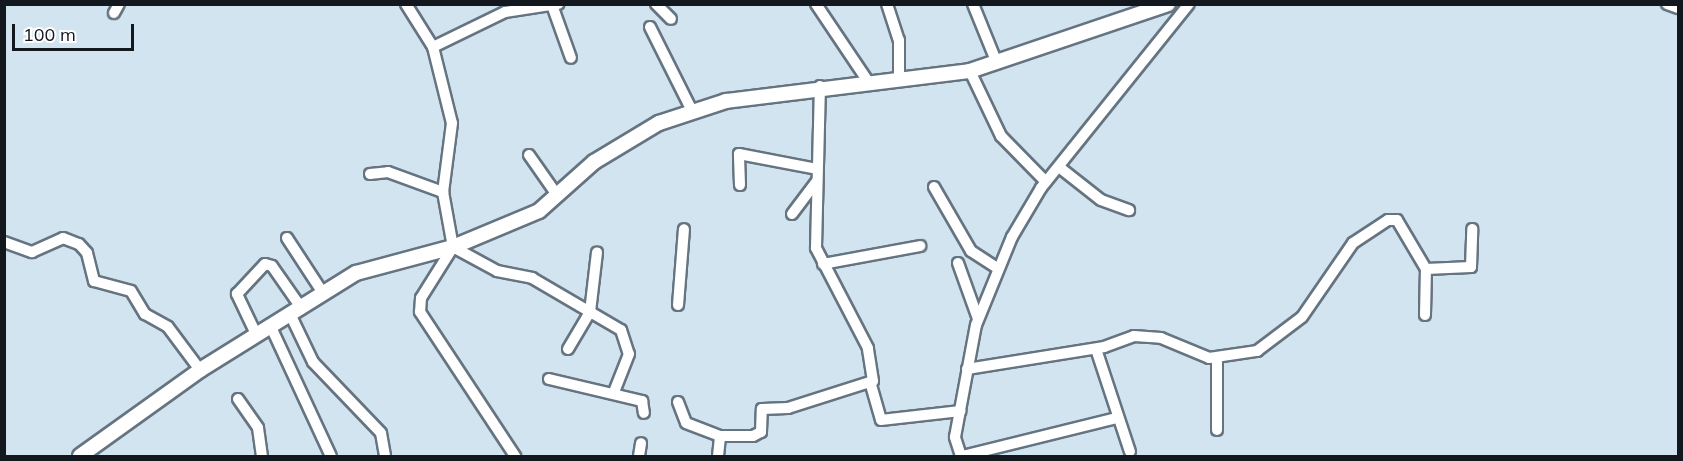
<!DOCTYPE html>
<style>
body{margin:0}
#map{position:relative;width:1683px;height:461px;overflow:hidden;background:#d3e4f1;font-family:Mulish,sans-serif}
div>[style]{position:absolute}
.roads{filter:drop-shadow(2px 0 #657480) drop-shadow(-2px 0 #657480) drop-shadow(0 2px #657480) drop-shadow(0 -2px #657480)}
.minor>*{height:10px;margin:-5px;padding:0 5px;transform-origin:5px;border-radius:5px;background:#fff}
.major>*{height:14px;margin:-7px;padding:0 7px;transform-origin:7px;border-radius:7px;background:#fff}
span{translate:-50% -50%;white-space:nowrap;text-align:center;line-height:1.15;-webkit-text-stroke:6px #fff;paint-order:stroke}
.frame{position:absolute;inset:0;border:6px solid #12181d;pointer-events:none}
.scale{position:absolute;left:12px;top:24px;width:122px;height:27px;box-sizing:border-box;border:3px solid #12181d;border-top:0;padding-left:8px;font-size:18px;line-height:21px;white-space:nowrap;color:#12181d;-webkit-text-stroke:4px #fff;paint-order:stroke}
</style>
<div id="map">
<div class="roads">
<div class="minor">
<i style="left:406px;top:4px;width:51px;rotate:57.9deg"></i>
<i style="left:433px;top:47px;width:78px;rotate:76deg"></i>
<i style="left:452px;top:123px;width:70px;rotate:97.4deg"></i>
<i style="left:443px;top:192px;width:56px;rotate:79.7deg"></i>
<i style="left:453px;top:247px;width:60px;rotate:122.1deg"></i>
<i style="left:421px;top:298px;width:14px;rotate:94deg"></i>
<i style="left:420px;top:312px;width:173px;rotate:56.6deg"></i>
<i style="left:656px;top:4px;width:21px;rotate:45deg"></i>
<i style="left:816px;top:4px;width:92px;rotate:56.1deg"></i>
<i style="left:887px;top:4px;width:38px;rotate:72deg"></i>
<i style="left:899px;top:40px;width:37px;rotate:90deg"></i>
<i style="left:973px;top:4px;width:64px;rotate:67.9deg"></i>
<i style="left:1667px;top:4px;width:12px;rotate:20deg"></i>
<i style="left:552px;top:5px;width:56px;rotate:70.3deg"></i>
<i style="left:114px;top:13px;width:10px;rotate:-61deg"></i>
<i style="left:650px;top:27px;width:96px;rotate:63.4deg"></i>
<i style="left:433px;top:47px;width:80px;rotate:-25.9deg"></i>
<i style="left:505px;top:12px;width:54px;rotate:-8.6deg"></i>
<i style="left:970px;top:71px;width:72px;rotate:64.5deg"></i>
<i style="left:1001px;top:136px;width:64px;rotate:45.6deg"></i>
<i style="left:529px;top:155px;width:49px;rotate:55deg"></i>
<i style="left:1059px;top:167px;width:53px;rotate:38.2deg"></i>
<i style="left:1101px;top:200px;width:30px;rotate:20deg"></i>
<i style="left:370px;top:174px;width:18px;rotate:-6deg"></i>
<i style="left:388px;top:172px;width:59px;rotate:20deg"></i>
<i style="left:740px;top:185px;width:31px;rotate:-92deg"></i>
<i style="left:739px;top:154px;width:79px;rotate:10.9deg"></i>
<i style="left:934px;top:187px;width:74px;rotate:60deg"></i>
<i style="left:971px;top:251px;width:31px;rotate:33deg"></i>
<i style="left:792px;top:214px;width:41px;rotate:-52.9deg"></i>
<i style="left:287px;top:238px;width:66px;rotate:56.8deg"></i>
<i style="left:4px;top:242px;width:30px;rotate:20deg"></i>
<i style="left:32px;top:252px;width:34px;rotate:-24deg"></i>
<i style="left:63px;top:238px;width:17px;rotate:21deg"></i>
<i style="left:79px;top:244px;width:12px;rotate:48deg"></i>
<i style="left:87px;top:253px;width:29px;rotate:76deg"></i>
<i style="left:94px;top:281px;width:38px;rotate:15deg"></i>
<i style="left:131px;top:291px;width:27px;rotate:59deg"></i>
<i style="left:145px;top:314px;width:26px;rotate:29deg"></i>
<i style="left:168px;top:327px;width:54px;rotate:53.3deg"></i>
<i style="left:453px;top:247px;width:50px;rotate:28.6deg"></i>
<i style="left:497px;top:271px;width:36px;rotate:11deg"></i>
<i style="left:532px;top:278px;width:103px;rotate:30.3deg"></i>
<i style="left:621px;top:330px;width:25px;rotate:72deg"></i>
<i style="left:629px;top:354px;width:41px;rotate:111.5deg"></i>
<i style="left:958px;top:263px;width:59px;rotate:70.3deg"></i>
<i style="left:823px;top:264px;width:99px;rotate:-10.5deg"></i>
<i style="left:678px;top:305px;width:76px;rotate:-85.5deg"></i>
<i style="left:1425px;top:315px;width:46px;rotate:-88.8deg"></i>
<i style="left:291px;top:316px;width:51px;rotate:64.4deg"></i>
<i style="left:313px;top:362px;width:98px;rotate:46.2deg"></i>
<i style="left:381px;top:433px;width:23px;rotate:80deg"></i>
<i style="left:271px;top:327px;width:142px;rotate:65.1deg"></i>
<i style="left:257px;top:336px;width:47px;rotate:-115.5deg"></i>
<i style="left:237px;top:294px;width:41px;rotate:-47deg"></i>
<i style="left:265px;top:264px;width:7px;rotate:16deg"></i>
<i style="left:272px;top:266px;width:52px;rotate:55.1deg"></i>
<i style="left:568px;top:349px;width:43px;rotate:-59.3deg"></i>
<i style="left:590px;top:312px;width:60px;rotate:-83.3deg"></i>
<i style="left:1096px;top:349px;width:108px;rotate:71.7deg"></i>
<i style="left:1217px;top:358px;width:72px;rotate:90deg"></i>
<i style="left:967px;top:369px;width:139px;rotate:-9.1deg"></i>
<i style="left:1104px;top:347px;width:32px;rotate:-20deg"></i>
<i style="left:1134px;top:336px;width:27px;rotate:4deg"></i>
<i style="left:1161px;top:338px;width:52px;rotate:22.6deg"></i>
<i style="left:1209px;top:358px;width:49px;rotate:-8.3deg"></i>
<i style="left:1257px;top:351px;width:56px;rotate:-37.1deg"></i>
<i style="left:1302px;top:317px;width:90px;rotate:-55.4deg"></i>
<i style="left:1353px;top:243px;width:42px;rotate:-33.3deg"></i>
<i style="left:1388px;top:220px;width:9px"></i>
<i style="left:1397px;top:220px;width:57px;rotate:59.4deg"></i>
<i style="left:1426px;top:269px;width:45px;rotate:-2.5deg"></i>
<i style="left:1471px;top:267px;width:38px;rotate:-88deg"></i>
<i style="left:549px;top:379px;width:96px;rotate:13.3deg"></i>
<i style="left:642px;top:401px;width:12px;rotate:81deg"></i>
<i style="left:871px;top:385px;width:36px;rotate:74deg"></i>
<i style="left:881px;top:420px;width:80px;rotate:-6.5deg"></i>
<i style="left:238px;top:399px;width:35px;rotate:55deg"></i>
<i style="left:258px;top:428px;width:28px;rotate:82deg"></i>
<i style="left:678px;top:402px;width:22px;rotate:69deg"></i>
<i style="left:686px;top:423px;width:36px;rotate:21deg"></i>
<i style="left:720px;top:436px;width:33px"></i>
<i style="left:753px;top:436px;width:9px;rotate:-27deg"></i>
<i style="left:761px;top:432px;width:23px;rotate:-88deg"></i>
<i style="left:762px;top:409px;width:26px;rotate:-2deg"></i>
<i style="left:788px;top:408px;width:89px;rotate:-17.6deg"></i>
<i style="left:873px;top:381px;width:33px;rotate:-99deg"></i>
<i style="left:868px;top:348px;width:113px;rotate:-117.5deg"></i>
<i style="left:816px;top:248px;width:162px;rotate:-88.6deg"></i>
<i style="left:639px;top:456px;width:13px;rotate:-81deg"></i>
<i style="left:718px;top:456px;width:20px;rotate:-84deg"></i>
<i style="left:961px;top:456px;width:20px;rotate:-108deg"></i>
<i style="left:955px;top:437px;width:114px;rotate:-79.4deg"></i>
<i style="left:976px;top:325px;width:95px;rotate:-67.8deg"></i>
<i style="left:1012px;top:237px;width:57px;rotate:-59.4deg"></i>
<i style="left:1041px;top:188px;width:236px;rotate:-51.2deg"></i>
<i style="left:963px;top:456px;width:158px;rotate:-13.9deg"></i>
</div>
<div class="major">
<i style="left:80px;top:456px;width:148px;rotate:-35.6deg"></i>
<i style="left:200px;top:370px;width:184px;rotate:-31.9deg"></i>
<i style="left:356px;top:273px;width:100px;rotate:-15deg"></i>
<i style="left:453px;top:247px;width:93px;rotate:-22.7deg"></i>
<i style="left:539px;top:211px;width:74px;rotate:-41.7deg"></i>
<i style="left:594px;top:162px;width:76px;rotate:-31deg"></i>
<i style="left:659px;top:123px;width:71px;rotate:-18.2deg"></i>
<i style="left:726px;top:101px;width:246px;rotate:-7deg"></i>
<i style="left:970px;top:71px;width:209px;rotate:-18.7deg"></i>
</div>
</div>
<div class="frame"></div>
<div class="scale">100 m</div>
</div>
